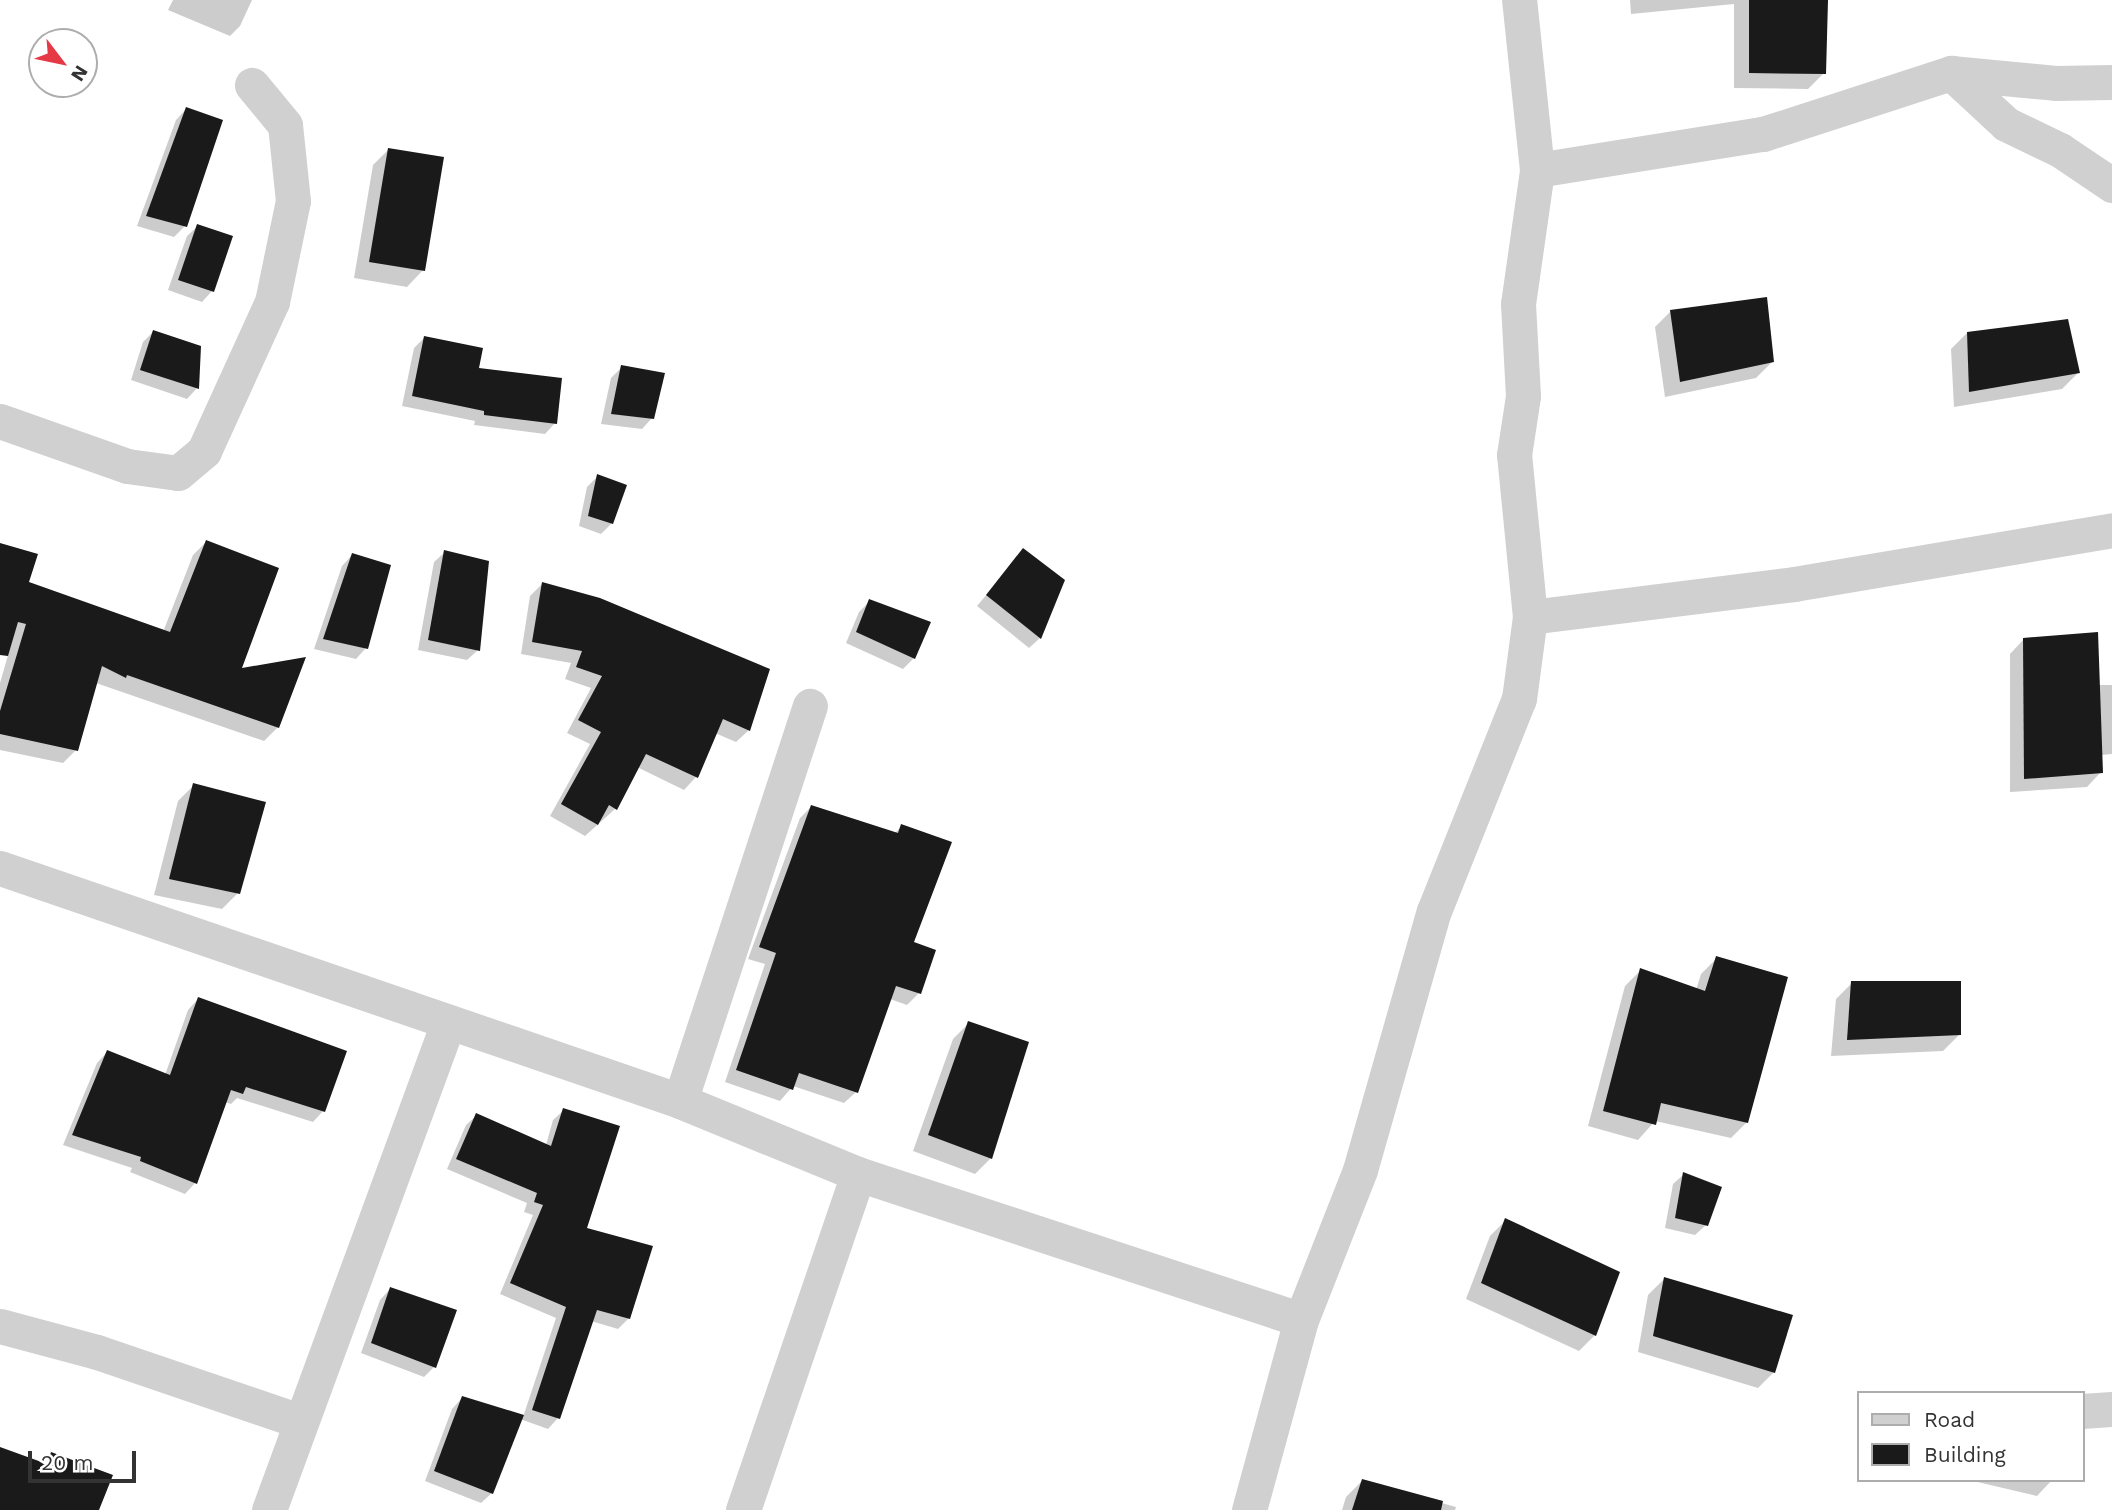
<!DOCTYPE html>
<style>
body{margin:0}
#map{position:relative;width:2112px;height:1510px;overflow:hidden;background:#fff;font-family:"Work Sans",sans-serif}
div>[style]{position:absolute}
.shadow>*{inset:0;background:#0003}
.building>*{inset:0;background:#1a1a1a}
.street>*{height:35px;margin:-17.5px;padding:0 17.5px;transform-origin:17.5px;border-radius:17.5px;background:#d0d0d0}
span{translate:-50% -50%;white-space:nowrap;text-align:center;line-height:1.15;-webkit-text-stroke:7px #fff;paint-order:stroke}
.legend{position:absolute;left:1857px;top:1391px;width:228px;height:91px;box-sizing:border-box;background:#fff;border:2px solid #adadad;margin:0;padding:9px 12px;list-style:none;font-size:21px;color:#333}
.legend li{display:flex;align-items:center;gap:14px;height:35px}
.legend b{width:35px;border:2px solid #adadad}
.north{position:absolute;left:28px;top:28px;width:70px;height:70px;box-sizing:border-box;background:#fff;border:2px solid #adadad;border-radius:50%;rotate:122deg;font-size:19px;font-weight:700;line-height:28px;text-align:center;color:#333}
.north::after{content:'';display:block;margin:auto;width:24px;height:32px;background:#e63946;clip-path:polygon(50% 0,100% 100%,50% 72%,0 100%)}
.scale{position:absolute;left:28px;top:1451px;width:108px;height:32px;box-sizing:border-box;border:4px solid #333;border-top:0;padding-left:9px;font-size:21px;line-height:24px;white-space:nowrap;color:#333;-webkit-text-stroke:5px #fff;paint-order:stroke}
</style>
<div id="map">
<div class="shadow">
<i style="clip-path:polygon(173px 0,252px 0,240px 26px,230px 36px,168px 10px)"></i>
<i style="clip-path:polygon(1630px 0,1827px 0,1824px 73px,1808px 89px,1734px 88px,1734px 4px,1631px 14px)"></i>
<i style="clip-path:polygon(186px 109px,185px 226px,174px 237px,137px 226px,176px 120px)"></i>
<i style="clip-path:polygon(389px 149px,423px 270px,407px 287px,354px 278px,373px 165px)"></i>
<i style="clip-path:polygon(198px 226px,212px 291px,202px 302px,168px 290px,187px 236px)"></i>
<i style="clip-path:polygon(1671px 311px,1772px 362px,1756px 378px,1665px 397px,1655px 327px)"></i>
<i style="clip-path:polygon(153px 332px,197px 388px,187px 399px,131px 380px,143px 342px)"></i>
<i style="clip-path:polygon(1967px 333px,2078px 373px,2062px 389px,1954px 407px,1951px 349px)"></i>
<i style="clip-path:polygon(424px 338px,477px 370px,555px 423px,545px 434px,474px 425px,475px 421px,402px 406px,414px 348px)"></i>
<i style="clip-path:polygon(622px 367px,652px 418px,642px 429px,601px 424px,611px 378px)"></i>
<i style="clip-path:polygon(598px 476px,612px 523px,601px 534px,579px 526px,587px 487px)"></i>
<i style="clip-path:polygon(206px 542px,239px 670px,278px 727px,264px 741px,96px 683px,76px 750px,63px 763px,0 750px,0 683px,13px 638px,0 634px,0 545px,27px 583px,163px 632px,193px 555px)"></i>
<i style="clip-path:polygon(1023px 551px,1040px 638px,1029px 648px,977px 606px)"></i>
<i style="clip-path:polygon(445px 552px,478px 650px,467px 660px,418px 650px,434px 562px)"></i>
<i style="clip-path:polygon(352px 555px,366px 648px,356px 659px,314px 649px,342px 566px)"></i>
<i style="clip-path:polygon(542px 584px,749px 730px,736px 742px,715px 733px,696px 777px,684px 790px,637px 767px,615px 809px,585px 836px,550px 816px,590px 744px,567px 733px,591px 688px,565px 679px,571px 663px,521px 654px,530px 596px)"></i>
<i style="clip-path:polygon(870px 601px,914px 658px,903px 669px,846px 643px,859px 612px)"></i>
<i style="clip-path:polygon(2024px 639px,2098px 685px,2112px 685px,2112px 754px,2101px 755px,2101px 772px,2087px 787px,2010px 792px,2010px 654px)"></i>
<i style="clip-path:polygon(194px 785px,238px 893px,222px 909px,154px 895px,178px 801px)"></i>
<i style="clip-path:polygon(811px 807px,894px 834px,902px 826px,919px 993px,907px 1005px,890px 999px,856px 1092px,844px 1103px,793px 1086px,780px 1101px,725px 1082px,765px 964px,748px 959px,800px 818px)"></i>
<i style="clip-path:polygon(1717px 958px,1747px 1122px,1731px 1138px,1655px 1121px,1638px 1140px,1588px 1126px,1625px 986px,1641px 970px,1696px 990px,1701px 974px)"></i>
<i style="clip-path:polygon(1852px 983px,1959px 1035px,1943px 1051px,1831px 1056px,1836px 999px)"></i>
<i style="clip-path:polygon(198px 999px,323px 1111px,313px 1122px,237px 1098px,231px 1104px,225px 1102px,195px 1183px,185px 1194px,130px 1172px,132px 1168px,63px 1145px,97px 1063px,107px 1052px,165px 1075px,188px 1010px)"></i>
<i style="clip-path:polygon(969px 1023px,991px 1158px,975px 1174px,913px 1151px,953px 1039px)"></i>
<i style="clip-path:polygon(564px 1110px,585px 1230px,629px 1318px,618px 1329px,591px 1321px,558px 1418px,548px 1429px,520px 1419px,492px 1493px,481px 1503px,425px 1481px,452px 1409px,462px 1398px,523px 1417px,556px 1318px,500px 1294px,533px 1215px,524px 1212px,527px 1203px,447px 1169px,466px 1125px,477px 1115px,546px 1145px,553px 1120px)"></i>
<i style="clip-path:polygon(1684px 1174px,1706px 1225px,1695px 1235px,1665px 1228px,1673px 1184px)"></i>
<i style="clip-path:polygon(1506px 1220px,1595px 1335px,1579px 1351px,1466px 1299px,1490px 1236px)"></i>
<i style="clip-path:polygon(1664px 1279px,1774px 1372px,1758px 1388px,1638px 1352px,1648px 1295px)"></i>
<i style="clip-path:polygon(390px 1289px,434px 1367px,424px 1377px,361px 1353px,380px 1300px)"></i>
<i style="clip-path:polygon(1969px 1480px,2052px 1480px,2037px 1496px)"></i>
<i style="clip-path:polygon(1362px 1481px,1456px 1507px,1455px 1510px,1342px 1510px,1346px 1497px)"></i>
</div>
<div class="building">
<i style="clip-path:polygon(1749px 0,1828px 0,1826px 74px,1749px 73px)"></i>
<i style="clip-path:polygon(186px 107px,223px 120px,187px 227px,146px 216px)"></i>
<i style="clip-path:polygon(388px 148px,444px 157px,425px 271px,369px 262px)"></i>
<i style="clip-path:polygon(197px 224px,233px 236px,214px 292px,178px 280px)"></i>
<i style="clip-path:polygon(1767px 297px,1774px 362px,1680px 382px,1670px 310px)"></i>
<i style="clip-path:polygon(2068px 319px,2080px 373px,1969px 392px,1967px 332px)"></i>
<i style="clip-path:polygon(153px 330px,201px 346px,199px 389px,140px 370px)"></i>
<i style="clip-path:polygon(424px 336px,483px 348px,479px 368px,562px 378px,557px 424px,484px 415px,484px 411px,412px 396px)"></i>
<i style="clip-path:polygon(621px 365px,665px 373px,654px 419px,611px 414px)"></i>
<i style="clip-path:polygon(597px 474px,627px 485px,613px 524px,588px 516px)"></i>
<i style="clip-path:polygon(206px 540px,279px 568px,242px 668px,306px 657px,279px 728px,127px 675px,126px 678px,102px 666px,78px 751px,0 734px,0 711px,26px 624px,18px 622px,8px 656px,0 655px,0 543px,38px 554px,29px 582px,170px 632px)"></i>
<i style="clip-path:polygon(1023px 548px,1065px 580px,1041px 639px,986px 595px)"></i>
<i style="clip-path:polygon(444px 550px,489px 561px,480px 651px,428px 640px)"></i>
<i style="clip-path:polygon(352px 553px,391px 565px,368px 649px,323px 639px)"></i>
<i style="clip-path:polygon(542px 582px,600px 598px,770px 669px,750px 731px,723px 719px,698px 778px,646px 754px,617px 810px,609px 805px,598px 825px,561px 804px,601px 732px,578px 720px,602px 676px,576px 667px,582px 651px,532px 642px)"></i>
<i style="clip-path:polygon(869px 599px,931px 622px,915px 659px,856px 632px)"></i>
<i style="clip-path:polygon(2098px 632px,2103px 773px,2024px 779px,2023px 638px)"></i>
<i style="clip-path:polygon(193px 783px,266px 802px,240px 894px,169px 879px)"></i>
<i style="clip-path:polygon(811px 805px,898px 833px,901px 824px,952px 842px,914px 942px,936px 950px,921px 994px,896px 986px,858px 1093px,799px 1073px,793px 1090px,736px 1070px,776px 953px,759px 947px)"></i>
<i style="clip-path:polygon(1716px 956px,1788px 977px,1748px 1123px,1661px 1103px,1656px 1125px,1603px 1111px,1640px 968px,1705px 991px)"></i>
<i style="clip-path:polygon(1851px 981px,1961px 981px,1961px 1035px,1847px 1040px)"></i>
<i style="clip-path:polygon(198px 997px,347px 1051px,325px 1112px,246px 1087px,243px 1094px,231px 1090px,197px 1184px,140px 1161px,141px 1157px,72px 1135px,107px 1050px,170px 1075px)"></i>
<i style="clip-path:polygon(968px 1021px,1029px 1042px,992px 1159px,928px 1135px)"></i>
<i style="clip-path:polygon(563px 1108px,620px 1126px,587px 1228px,653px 1246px,630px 1319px,597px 1310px,560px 1419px,532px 1410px,566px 1307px,510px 1283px,543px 1205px,534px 1202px,537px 1193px,456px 1159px,476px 1113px,551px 1146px)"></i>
<i style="clip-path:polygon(1683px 1172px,1722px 1187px,1708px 1226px,1675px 1218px)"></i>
<i style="clip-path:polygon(1505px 1218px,1620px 1272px,1596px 1336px,1481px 1283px)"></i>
<i style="clip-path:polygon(1664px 1277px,1793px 1315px,1775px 1373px,1653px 1336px)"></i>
<i style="clip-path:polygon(390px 1287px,457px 1310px,436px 1368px,371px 1343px)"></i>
<i style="clip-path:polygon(462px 1396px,524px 1415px,493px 1494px,434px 1471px)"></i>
<i style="clip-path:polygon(0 1447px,47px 1464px,51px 1452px,113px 1475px,99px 1510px,0 1510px)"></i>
<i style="clip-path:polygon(1362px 1479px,1443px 1501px,1441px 1510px,1352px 1510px)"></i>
</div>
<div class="street">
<i style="left:1951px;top:73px;width:75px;rotate:42.8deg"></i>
<i style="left:2006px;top:124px;width:60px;rotate:25.7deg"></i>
<i style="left:2060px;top:150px;width:63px;rotate:33.9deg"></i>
<i style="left:1537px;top:170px;width:229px;rotate:-9.1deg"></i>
<i style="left:1763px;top:134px;width:198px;rotate:-18deg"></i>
<i style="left:1951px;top:73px;width:105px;rotate:5.4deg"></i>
<i style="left:2056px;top:83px;width:56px;rotate:-1deg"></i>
<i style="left:0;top:421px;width:135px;rotate:19.5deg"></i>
<i style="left:127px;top:466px;width:51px;rotate:7.8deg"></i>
<i style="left:178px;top:473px;width:34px;rotate:-40deg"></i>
<i style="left:204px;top:451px;width:164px;rotate:-65.5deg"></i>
<i style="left:272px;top:302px;width:103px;rotate:-78.3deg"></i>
<i style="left:293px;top:201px;width:76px;rotate:-96deg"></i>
<i style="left:285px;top:125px;width:52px;rotate:-129.5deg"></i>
<i style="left:1530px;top:617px;width:266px;rotate:-7.1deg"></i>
<i style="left:1794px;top:584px;width:323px;rotate:-9.6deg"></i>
<i style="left:0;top:868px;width:719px;rotate:18.91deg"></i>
<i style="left:680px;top:1101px;width:192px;rotate:22.3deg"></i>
<i style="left:858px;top:1174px;width:466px;rotate:18.2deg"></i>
<i style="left:680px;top:1101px;width:416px;rotate:-71.8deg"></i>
<i style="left:0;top:1326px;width:100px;rotate:15deg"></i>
<i style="left:97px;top:1352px;width:214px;rotate:18.8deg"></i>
<i style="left:2082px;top:1411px;width:30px;rotate:-4deg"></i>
<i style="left:269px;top:1510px;width:519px;rotate:-69.82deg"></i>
<i style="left:743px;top:1510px;width:355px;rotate:-71.1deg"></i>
<i style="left:1249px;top:1510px;width:197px;rotate:-74.7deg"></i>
<i style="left:1301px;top:1320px;width:161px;rotate:-68.5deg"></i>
<i style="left:1360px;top:1170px;width:269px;rotate:-74.1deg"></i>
<i style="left:1434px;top:911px;width:228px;rotate:-68.2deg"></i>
<i style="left:1519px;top:699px;width:83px;rotate:-82.4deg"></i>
<i style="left:1530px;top:617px;width:163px;rotate:-95.6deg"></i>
<i style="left:1514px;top:455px;width:60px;rotate:-81.3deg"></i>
<i style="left:1523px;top:396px;width:92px;rotate:-93.1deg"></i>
<i style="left:1518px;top:304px;width:135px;rotate:-81.9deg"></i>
<i style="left:1537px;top:170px;width:171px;rotate:-96deg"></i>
</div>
<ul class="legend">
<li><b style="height:9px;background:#d0d0d0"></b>Road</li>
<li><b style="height:19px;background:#1a1a1a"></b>Building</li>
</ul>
<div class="north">N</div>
<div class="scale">20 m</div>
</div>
